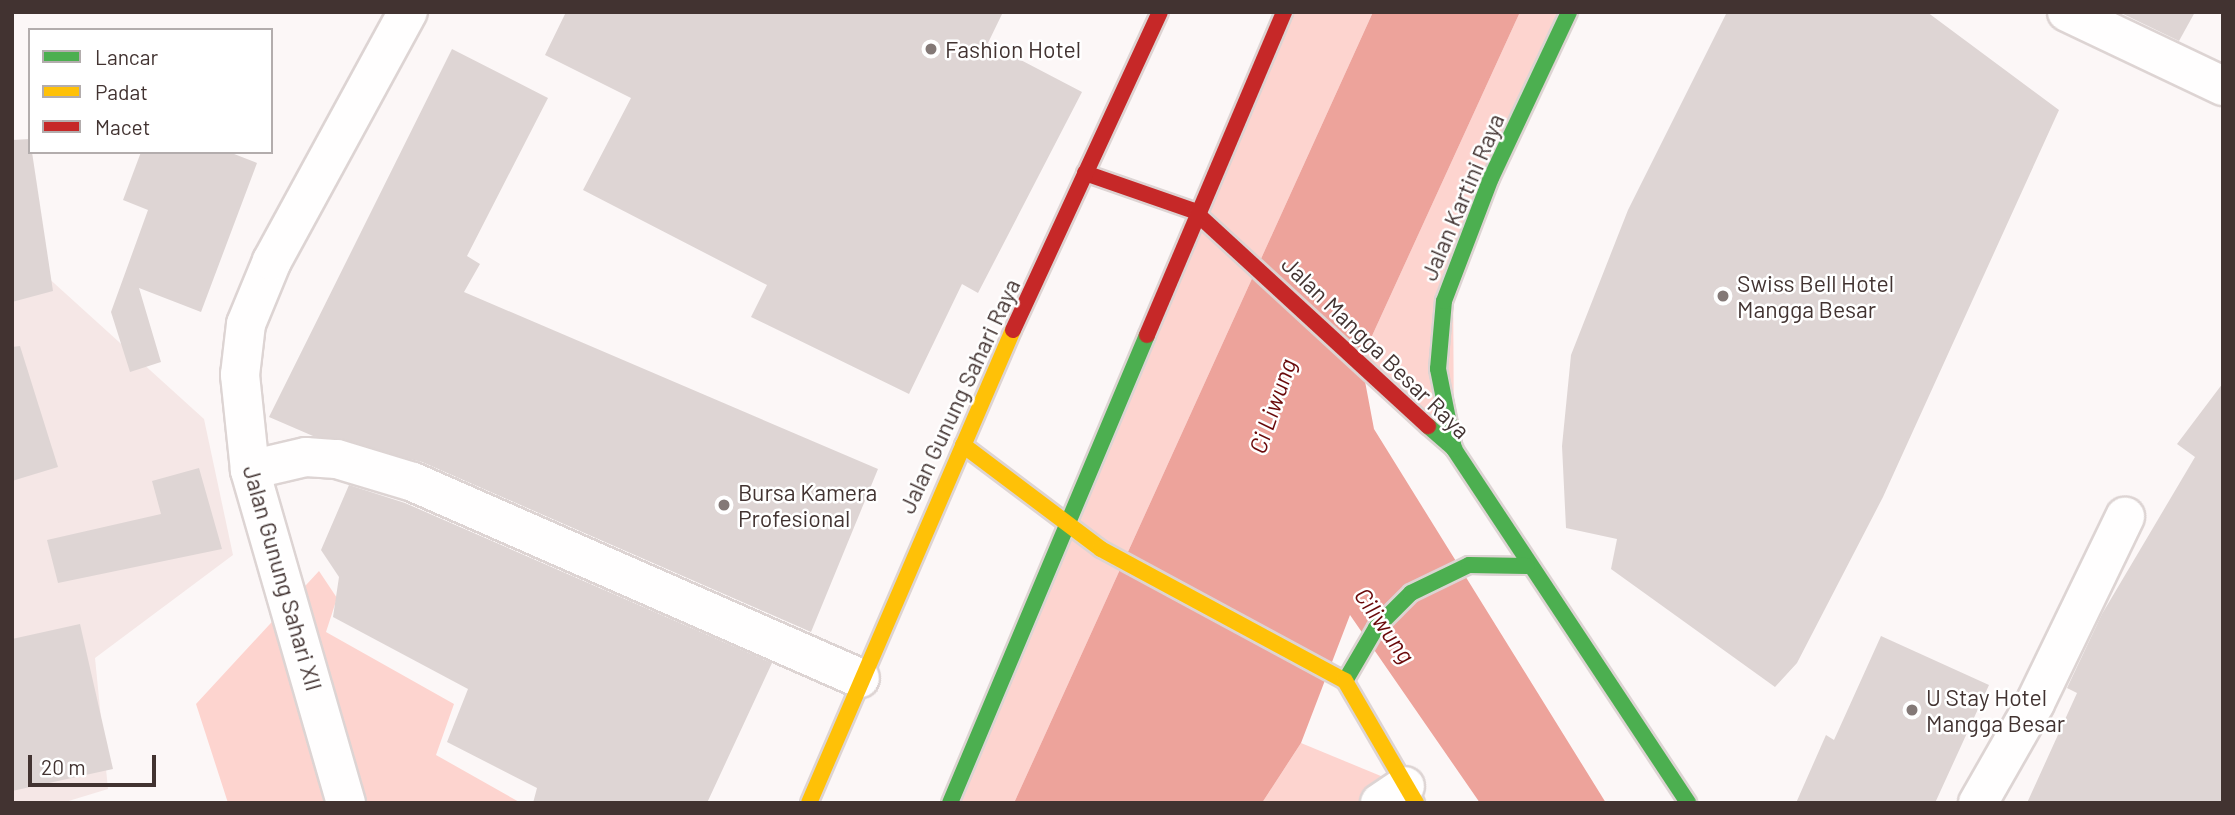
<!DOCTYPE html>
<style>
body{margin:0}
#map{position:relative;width:2235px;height:815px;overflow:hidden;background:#fcf7f7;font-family:Barlow,sans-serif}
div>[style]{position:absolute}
.built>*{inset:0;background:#f5e7e6}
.green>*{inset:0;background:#fdd4cf}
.water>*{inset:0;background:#eda39b}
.building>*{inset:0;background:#ded5d4}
.roads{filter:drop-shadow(2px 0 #ddd4d3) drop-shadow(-2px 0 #ddd4d3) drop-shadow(0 2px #ddd4d3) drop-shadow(0 -2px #ddd4d3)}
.street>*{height:38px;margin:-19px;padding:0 19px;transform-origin:19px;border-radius:19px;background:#fffefe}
.fast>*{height:16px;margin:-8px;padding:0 8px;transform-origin:8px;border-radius:8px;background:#4caf50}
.slow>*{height:16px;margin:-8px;padding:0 8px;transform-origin:8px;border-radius:8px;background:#ffc107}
.jam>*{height:16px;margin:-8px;padding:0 8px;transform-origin:8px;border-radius:8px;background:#c62828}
.dots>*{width:19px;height:19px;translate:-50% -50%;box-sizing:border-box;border:4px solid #fff;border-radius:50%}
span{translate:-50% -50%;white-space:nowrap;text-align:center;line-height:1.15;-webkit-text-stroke:5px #fff;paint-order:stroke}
.poi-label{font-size:23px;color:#423331}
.left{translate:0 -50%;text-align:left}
.street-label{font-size:23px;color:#423331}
.water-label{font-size:24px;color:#690809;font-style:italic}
.frame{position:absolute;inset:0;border:14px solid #423331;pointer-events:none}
.legend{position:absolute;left:28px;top:28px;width:245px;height:126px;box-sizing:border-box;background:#fff;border:2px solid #b3adad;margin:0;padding:9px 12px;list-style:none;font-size:21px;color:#423331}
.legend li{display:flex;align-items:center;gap:14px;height:35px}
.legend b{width:35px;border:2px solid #b3adad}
.scale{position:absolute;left:28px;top:755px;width:128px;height:32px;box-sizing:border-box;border:4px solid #423331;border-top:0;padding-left:9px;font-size:21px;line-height:24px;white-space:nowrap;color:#423331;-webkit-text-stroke:5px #fff;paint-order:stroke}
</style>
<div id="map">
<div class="built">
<i style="clip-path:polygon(12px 245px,204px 419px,233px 555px,95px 658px,108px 789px,62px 803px,12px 803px)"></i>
</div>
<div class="green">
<i style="clip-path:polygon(1284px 12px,1373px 12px,1014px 803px,948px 803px)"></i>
<i style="clip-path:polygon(1520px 12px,1569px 12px,1453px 268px,1454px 449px,1361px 360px)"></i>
<i style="clip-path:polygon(319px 571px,337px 598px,326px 632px,454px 704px,436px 755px,521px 803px,228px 803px,196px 704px)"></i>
<i style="clip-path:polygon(1301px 743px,1405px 786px,1387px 803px,1262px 803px)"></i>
</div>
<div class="water">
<i style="clip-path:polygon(1373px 12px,1520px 12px,1361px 360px,1374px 429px,1606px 803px,1480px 803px,1350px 615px,1301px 743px,1262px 803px,1014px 803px)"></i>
</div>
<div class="building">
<i style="clip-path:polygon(566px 12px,1003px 12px,988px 43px,1082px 92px,978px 293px,962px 284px,909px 394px,751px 317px,767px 285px,583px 190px,631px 98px,545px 55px)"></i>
<i style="clip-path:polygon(1727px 12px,1927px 12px,2059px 110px,1883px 497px,1797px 663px,1775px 687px,1611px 569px,1617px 539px,1566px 528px,1562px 446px,1571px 355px,1628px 210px)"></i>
<i style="clip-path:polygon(2119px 12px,2195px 12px,2179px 41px)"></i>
<i style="clip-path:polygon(452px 49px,548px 98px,467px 256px,480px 264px,464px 292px,878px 469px,811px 632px,422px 462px,313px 436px,269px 417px)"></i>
<i style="clip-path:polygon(30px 139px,53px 291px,12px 302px,12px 140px)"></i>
<i style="clip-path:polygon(141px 152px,229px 152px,257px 163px,201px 312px,139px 288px,161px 362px,130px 372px,111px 312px,148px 210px,123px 200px)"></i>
<i style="clip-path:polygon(20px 346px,58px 467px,12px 481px,12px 347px)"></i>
<i style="clip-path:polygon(2223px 383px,2223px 803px,2027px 803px,2077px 693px,2067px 688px,2102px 614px,2195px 457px,2177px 444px)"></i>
<i style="clip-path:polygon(199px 468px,222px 549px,58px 583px,47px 540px,161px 514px,152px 481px)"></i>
<i style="clip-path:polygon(349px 485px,405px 503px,772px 663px,707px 803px,533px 803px,537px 788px,447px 742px,468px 689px,333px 617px,339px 577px,321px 550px)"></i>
<i style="clip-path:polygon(80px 624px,113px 769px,12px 791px,12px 639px)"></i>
<i style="clip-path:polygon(1881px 636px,1989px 685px,1935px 803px,1796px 803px,1826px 735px,1834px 740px)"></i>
</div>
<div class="roads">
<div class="street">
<i style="left:2067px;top:12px;width:173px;rotate:25.4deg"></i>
<i style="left:250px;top:470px;width:57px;rotate:-13.1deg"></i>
<i style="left:306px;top:457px;width:31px;rotate:4deg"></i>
<i style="left:337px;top:459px;width:79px;rotate:16.8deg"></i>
<i style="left:413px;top:482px;width:488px;rotate:23.7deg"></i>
<i style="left:346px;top:803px;width:347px;rotate:-106.1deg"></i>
<i style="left:250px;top:470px;width:96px;rotate:-96deg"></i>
<i style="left:240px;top:375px;width:51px;rotate:-83.3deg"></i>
<i style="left:246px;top:324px;width:68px;rotate:-67.6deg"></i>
<i style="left:272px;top:261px;width:284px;rotate:-61.4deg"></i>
<i style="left:1380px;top:803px;width:30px;rotate:-34deg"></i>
<i style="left:1978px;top:803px;width:115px;rotate:-60.3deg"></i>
<i style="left:2035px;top:703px;width:207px;rotate:-64.2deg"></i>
</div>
<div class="fast">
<i style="left:1428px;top:426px;width:35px;rotate:41deg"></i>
<i style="left:1454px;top:449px;width:424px;rotate:56.5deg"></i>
<i style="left:1454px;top:449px;width:82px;rotate:-101.3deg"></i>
<i style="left:1438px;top:369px;width:68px;rotate:-85deg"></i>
<i style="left:1444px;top:301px;width:132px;rotate:-69.1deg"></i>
<i style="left:1491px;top:178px;width:183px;rotate:-64.8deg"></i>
<i style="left:1345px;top:681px;width:61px;rotate:-59.7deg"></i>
<i style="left:1376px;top:628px;width:49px;rotate:-45deg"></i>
<i style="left:1411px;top:593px;width:64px;rotate:-25.8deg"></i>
<i style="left:1469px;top:565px;width:58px;rotate:1deg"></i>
<i style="left:950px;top:803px;width:508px;rotate:-67.17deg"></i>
</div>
<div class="slow">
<i style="left:963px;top:445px;width:173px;rotate:37deg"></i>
<i style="left:1101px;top:549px;width:277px;rotate:28.4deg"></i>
<i style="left:1345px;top:681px;width:141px;rotate:59.8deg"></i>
<i style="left:809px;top:803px;width:515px;rotate:-66.67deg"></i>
</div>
<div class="jam">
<i style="left:1085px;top:173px;width:115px;rotate:19.2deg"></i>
<i style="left:1194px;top:211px;width:318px;rotate:42.6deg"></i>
<i style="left:1013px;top:330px;width:350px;rotate:-65.2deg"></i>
<i style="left:1147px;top:335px;width:351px;rotate:-67deg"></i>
</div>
</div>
<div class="dots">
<i style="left:931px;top:49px;background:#837876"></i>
<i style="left:1723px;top:296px;background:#837876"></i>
<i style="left:724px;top:505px;background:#837876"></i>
<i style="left:1912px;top:710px;background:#837876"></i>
</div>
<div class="poi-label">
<span class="left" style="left:945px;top:49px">Fashion Hotel</span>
<span class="left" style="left:1737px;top:296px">Swiss Bell Hotel<br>Mangga Besar</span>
<span class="left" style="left:738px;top:505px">Bursa Kamera<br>Profesional</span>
<span class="left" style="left:1926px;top:710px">U Stay Hotel<br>Mangga Besar</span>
</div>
<div class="street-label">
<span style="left:1462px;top:197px;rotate:-67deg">Jalan Kartini Raya</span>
<span style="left:1376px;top:347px;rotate:44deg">Jalan Mangga Besar Raya</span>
<span style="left:959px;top:396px;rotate:-65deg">Jalan Gunung Sahari Raya</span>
<span style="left:283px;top:578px;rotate:74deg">Jalan Gunung Sahari XII</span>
</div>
<div class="water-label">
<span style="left:1272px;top:406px;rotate:-71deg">Ci Liwung</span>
<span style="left:1385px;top:625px;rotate:55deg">Ciliwung</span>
</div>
<div class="frame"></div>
<ul class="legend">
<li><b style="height:9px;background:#4caf50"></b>Lancar</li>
<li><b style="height:9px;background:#ffc107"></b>Padat</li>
<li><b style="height:9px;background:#c62828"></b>Macet</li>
</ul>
<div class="scale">20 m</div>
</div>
